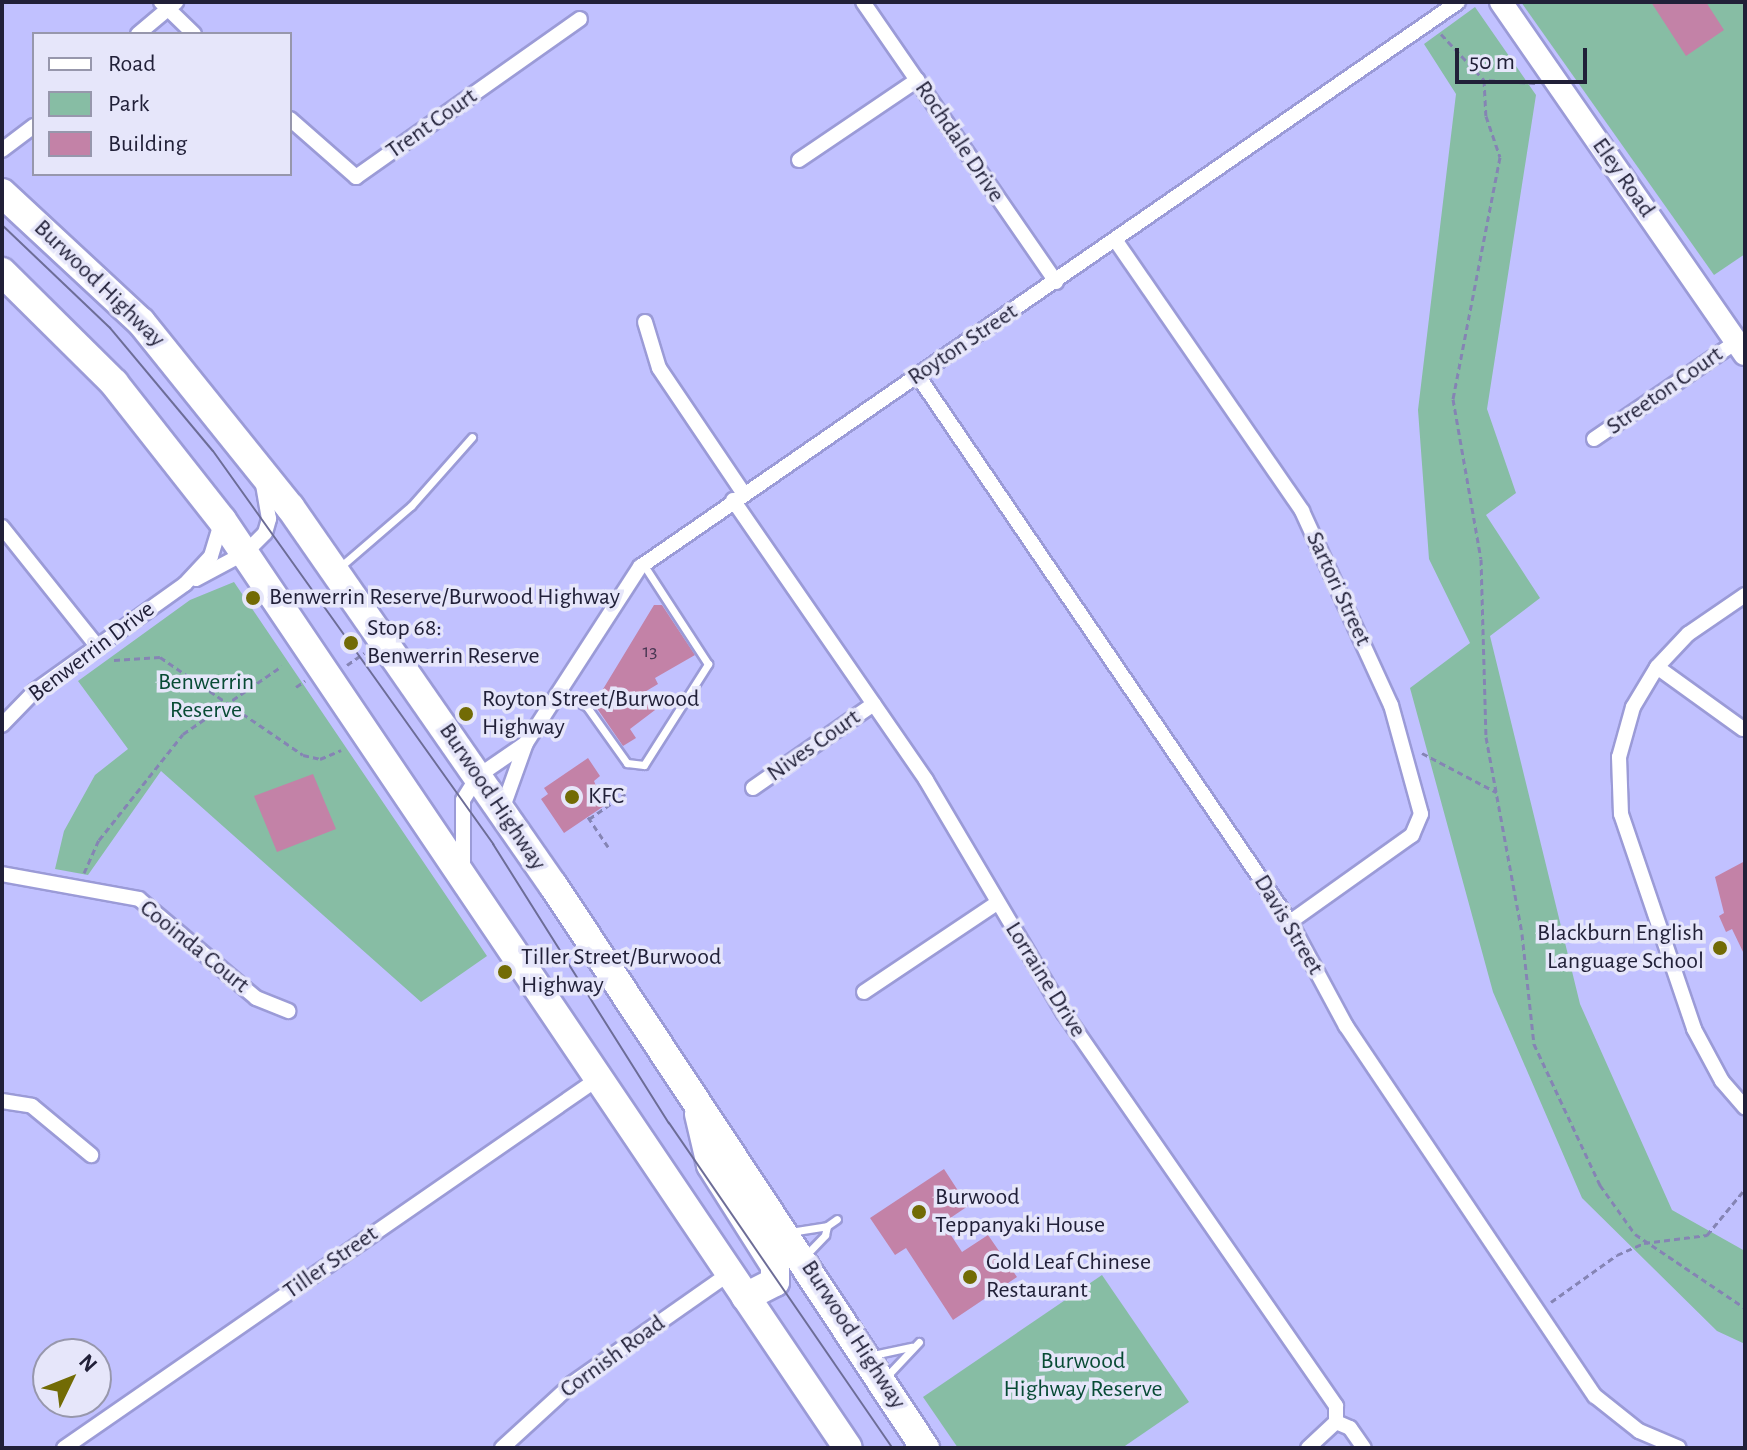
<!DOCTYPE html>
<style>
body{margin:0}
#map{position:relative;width:1747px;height:1450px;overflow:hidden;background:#c1c1ff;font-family:"Alegreya Sans",sans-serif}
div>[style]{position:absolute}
.green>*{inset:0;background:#87bda4}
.building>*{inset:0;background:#c382a7}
.path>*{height:3px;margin-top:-1.5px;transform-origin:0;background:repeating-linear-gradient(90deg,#8584b4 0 6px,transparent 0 10px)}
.roads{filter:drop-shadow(2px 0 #9b9bd7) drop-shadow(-2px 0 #9b9bd7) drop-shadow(0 2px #9b9bd7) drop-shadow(0 -2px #9b9bd7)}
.lane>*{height:7px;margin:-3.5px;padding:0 3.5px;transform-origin:3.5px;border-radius:3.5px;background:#fff}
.street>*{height:14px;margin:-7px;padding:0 7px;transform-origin:7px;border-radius:7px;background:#fff}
.secondary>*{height:22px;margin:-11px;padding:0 11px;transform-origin:11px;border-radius:11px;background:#fff}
.highway>*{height:28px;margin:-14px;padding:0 14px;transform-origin:14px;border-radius:14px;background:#fff}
.tram>*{height:2px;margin:-1px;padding:0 1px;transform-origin:1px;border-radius:1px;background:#6d6d97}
.dots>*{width:22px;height:22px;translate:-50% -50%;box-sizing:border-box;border:4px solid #e6e6fa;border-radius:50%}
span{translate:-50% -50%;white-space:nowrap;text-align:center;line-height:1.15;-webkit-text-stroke:7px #e6e6fa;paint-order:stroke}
.number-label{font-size:20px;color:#4a3854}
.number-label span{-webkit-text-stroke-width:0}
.street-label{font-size:24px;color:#212038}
.poi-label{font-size:24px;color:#212038}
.left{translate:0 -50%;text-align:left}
.right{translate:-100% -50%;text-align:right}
.park-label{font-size:24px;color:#084b35}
.frame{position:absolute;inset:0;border:4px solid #212038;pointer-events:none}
.legend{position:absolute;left:32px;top:32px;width:260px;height:144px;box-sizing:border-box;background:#e6e6fa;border:2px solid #9797ac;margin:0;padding:10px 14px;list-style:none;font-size:24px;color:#212038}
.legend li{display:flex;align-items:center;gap:16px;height:40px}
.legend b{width:40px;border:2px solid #9797ac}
.north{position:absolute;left:32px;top:1338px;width:80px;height:80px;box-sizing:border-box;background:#e6e6fa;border:2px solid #9797ac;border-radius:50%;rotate:47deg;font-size:22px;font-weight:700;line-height:32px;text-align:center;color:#212038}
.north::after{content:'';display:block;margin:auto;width:28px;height:36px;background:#726b05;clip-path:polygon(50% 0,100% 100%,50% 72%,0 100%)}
.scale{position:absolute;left:1455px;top:48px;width:132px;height:36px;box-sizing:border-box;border:4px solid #212038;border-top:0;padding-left:10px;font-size:24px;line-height:28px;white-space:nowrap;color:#212038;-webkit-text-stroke:6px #e6e6fa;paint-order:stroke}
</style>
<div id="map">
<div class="green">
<i style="clip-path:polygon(1521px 2px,1745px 2px,1745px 254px,1714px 275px)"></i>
<i style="clip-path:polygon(1475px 7px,1536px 95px,1487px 409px,1516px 493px,1486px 515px,1540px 598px,1490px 636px,1580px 1004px,1672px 1210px,1745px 1251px,1745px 1344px,1717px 1331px,1582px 1198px,1493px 992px,1410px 688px,1470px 643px,1429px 559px,1418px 410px,1456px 94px,1424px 44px)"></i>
<i style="clip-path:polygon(234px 582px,487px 956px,421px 1002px,161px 771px,88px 875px,55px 869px,64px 831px,95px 775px,128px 749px,78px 681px,190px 600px)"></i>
<i style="clip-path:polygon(1102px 1275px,1189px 1402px,1122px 1448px,958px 1448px,923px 1397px)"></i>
</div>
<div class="building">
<i style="clip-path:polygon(1651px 2px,1706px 2px,1724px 30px,1686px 56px)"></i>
<i style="clip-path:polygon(654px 605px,662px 605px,695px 655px,655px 678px,658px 684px,643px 693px,655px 710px,630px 729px,636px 738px,623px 746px,594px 704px)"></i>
<i style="clip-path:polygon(588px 758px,600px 776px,594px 781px,604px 806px,564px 833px,541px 799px,548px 794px,544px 788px)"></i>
<i style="clip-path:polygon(313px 774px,336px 829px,277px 852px,254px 796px)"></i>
<i style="clip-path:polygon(1745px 861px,1745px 956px,1732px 929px,1726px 932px,1719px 916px,1724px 913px,1715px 877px)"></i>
<i style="clip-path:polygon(944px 1169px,968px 1206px,943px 1223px,962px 1252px,988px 1235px,1017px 1277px,953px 1320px,906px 1248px,895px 1255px,870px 1218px)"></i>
</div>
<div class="path">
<i style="left:1441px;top:34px;width:63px;rotate:46.9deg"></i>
<i style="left:1535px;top:83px;width:51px;rotate:-176.6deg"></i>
<i style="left:1484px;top:80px;width:36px;rotate:87deg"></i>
<i style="left:1486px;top:116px;width:43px;rotate:71.1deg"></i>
<i style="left:1500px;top:157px;width:247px;rotate:101deg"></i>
<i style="left:1453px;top:399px;width:162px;rotate:80.1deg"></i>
<i style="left:1481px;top:559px;width:178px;rotate:88.4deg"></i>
<i style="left:1486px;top:737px;width:200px;rotate:79.6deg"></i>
<i style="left:1522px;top:934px;width:111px;rotate:83.8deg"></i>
<i style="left:1534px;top:1044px;width:156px;rotate:64.9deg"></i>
<i style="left:1600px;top:1185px;width:60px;rotate:54.5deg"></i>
<i style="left:1635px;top:1234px;width:133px;rotate:33.9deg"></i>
<i style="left:114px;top:660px;width:46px;rotate:-3.7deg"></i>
<i style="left:160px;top:657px;width:173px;rotate:34.4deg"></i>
<i style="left:303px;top:755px;width:17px;rotate:13deg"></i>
<i style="left:320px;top:759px;width:23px;rotate:-23deg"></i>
<i style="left:347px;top:665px;width:21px;rotate:-35deg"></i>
<i style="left:296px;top:687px;width:11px;rotate:-34deg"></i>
<i style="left:1422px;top:753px;width:84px;rotate:27.8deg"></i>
<i style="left:588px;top:817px;width:36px;rotate:56deg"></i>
<i style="left:589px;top:819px;width:44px;rotate:-34.8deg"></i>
<i style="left:84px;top:873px;width:36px;rotate:-66deg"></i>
<i style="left:99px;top:840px;width:135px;rotate:-51.6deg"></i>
<i style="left:183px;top:734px;width:120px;rotate:-34.5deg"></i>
<i style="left:1551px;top:1302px;width:81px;rotate:-35.5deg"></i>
<i style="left:1617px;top:1255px;width:30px;rotate:-24deg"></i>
<i style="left:1644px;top:1243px;width:64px;rotate:-7.2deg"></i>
<i style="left:1707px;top:1235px;width:60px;rotate:-50.4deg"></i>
</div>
<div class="roads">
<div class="lane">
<i style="left:340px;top:567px;width:94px;rotate:-40.7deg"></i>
<i style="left:411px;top:506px;width:92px;rotate:-48.5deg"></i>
<i style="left:560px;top:692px;width:31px;rotate:29deg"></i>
<i style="left:587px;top:707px;width:69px;rotate:54.5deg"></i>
<i style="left:627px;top:763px;width:17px;rotate:7deg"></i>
<i style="left:644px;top:765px;width:120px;rotate:-57.6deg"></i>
<i style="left:708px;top:664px;width:119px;rotate:-123deg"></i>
<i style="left:790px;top:1232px;width:37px;rotate:-9deg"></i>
<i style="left:827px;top:1226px;width:12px;rotate:-35deg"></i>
<i style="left:805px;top:1256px;width:29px;rotate:-46deg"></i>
<i style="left:825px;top:1235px;width:9px;rotate:-77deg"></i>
<i style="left:873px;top:1355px;width:40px;rotate:-12deg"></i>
<i style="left:886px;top:1377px;width:48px;rotate:-46.7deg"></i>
</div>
<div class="street">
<i style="left:161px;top:2px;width:46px;rotate:44.1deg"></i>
<i style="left:863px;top:2px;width:340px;rotate:55.4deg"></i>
<i style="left:138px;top:34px;width:50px;rotate:-40.1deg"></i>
<i style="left:290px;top:119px;width:88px;rotate:41.3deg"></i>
<i style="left:356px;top:177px;width:274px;rotate:-35.2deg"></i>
<i style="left:2px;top:150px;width:40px;rotate:-37deg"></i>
<i style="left:799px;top:160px;width:143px;rotate:-34.1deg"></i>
<i style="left:1116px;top:241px;width:328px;rotate:55.4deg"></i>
<i style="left:1302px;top:511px;width:213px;rotate:65.4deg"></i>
<i style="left:1391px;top:705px;width:113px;rotate:74.6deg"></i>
<i style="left:1421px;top:814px;width:23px;rotate:113deg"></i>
<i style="left:1412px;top:835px;width:150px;rotate:144.5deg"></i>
<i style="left:645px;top:322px;width:48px;rotate:73.1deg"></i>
<i style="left:659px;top:368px;width:152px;rotate:56deg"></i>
<i style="left:918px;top:376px;width:661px;rotate:55.73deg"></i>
<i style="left:1290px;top:922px;width:118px;rotate:61.7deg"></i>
<i style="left:1346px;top:1026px;width:446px;rotate:56.1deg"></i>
<i style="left:1595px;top:1396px;width:56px;rotate:38.5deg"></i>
<i style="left:1639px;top:1431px;width:43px;rotate:23deg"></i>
<i style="left:1594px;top:439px;width:172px;rotate:-34.3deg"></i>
<i style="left:733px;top:500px;width:340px;rotate:55.4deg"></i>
<i style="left:926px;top:780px;width:271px;rotate:59.4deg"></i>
<i style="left:1064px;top:1013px;width:478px;rotate:55.3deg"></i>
<i style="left:1336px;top:1406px;width:16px;rotate:90deg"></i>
<i style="left:1336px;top:1422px;width:15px;rotate:23deg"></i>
<i style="left:1350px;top:1428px;width:24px;rotate:55deg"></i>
<i style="left:2px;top:527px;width:152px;rotate:51.4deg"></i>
<i style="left:196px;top:579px;width:55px;rotate:-28deg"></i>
<i style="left:245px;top:553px;width:28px;rotate:-45deg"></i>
<i style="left:265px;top:533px;width:15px;rotate:-74deg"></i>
<i style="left:269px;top:519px;width:41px;rotate:-99.9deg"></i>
<i style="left:1745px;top:595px;width:69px;rotate:145.6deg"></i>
<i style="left:1688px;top:634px;width:45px;rotate:133.2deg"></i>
<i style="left:1657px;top:667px;width:47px;rotate:121deg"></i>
<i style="left:1633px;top:707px;width:52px;rotate:105.6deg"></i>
<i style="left:1619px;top:757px;width:57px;rotate:88deg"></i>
<i style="left:1621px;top:814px;width:227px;rotate:71.2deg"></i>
<i style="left:1694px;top:1029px;width:59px;rotate:61.7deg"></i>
<i style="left:1722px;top:1081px;width:35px;rotate:49deg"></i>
<i style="left:1657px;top:667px;width:106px;rotate:35.8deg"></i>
<i style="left:2px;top:725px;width:47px;rotate:-45.9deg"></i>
<i style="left:35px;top:691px;width:184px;rotate:-35.5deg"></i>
<i style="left:185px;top:584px;width:38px;rotate:-47deg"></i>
<i style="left:211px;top:556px;width:38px;rotate:-73deg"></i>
<i style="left:753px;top:788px;width:147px;rotate:-34.8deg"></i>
<i style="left:502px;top:810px;width:71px;rotate:-70.3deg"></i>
<i style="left:526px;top:743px;width:210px;rotate:-57.1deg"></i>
<i style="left:640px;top:567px;width:994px;rotate:-34.63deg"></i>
<i style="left:463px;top:868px;width:68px;rotate:-90deg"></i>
<i style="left:463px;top:800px;width:28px;rotate:-58deg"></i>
<i style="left:478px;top:776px;width:58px;rotate:-34.5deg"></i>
<i style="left:2px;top:874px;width:139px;rotate:10.3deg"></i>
<i style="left:139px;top:899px;width:153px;rotate:40.2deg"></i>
<i style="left:256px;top:998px;width:35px;rotate:22deg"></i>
<i style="left:864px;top:992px;width:160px;rotate:-33.8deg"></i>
<i style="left:2px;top:1101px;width:30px;rotate:9deg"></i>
<i style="left:32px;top:1106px;width:77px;rotate:39.7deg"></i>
<i style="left:64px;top:1448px;width:650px;rotate:-34.67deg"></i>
<i style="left:502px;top:1448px;width:96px;rotate:-42.5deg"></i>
<i style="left:573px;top:1383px;width:192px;rotate:-35deg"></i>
<i style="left:1308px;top:1448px;width:38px;rotate:-43deg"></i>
</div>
<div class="secondary">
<i style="left:1501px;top:2px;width:428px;rotate:55.3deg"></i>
</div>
<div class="highway">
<i style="left:2px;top:193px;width:190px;rotate:42.9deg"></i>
<i style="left:141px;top:322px;width:238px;rotate:51.2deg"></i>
<i style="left:290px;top:507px;width:460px;rotate:55.2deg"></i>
<i style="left:553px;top:885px;width:675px;rotate:56.55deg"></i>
<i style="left:2px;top:272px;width:158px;rotate:44.7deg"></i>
<i style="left:114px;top:383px;width:174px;rotate:51.8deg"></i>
<i style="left:222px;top:520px;width:1119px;rotate:56deg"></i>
<i style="left:699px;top:1114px;width:52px;rotate:76.8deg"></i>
<i style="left:711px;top:1165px;width:120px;rotate:57.6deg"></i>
<i style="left:775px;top:1266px;width:16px;rotate:90deg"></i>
<i style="left:775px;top:1282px;width:33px;rotate:153deg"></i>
</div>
</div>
<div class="tram">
<i style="left:2px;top:225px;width:149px;rotate:43.6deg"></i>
<i style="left:110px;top:328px;width:160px;rotate:50.1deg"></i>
<i style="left:213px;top:451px;width:483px;rotate:54.5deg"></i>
<i style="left:493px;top:844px;width:330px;rotate:57.8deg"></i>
<i style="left:669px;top:1123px;width:394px;rotate:55.5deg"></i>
</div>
<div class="dots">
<i style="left:253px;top:598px;background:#726b05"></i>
<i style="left:351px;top:643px;background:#726b05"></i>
<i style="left:466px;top:714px;background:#726b05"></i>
<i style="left:572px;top:797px;background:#726b05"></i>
<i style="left:1720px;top:948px;background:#726b05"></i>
<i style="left:505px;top:972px;background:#726b05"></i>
<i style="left:919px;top:1212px;background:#726b05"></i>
<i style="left:970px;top:1277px;background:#726b05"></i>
</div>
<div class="number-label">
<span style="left:650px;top:651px">13</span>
</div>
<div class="street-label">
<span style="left:432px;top:124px;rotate:-35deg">Trent Court</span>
<span style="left:959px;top:142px;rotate:56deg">Rochdale Drive</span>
<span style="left:1623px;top:178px;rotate:55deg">Eley Road</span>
<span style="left:99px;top:284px;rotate:44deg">Burwood Highway</span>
<span style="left:963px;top:345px;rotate:-34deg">Royton Street</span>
<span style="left:1665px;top:391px;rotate:-35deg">Streeton Court</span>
<span style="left:1338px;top:589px;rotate:65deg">Sartori Street</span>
<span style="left:92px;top:652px;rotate:-37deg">Benwerrin Drive</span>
<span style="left:814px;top:746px;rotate:-35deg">Nives Court</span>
<span style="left:492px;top:797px;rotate:56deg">Burwood Highway</span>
<span style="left:1288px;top:925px;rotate:59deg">Davis Street</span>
<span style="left:194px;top:947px;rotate:39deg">Cooinda Court</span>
<span style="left:1045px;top:980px;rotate:58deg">Lorraine Drive</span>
<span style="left:331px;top:1263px;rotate:-35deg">Tiller Street</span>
<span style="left:853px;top:1335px;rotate:57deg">Burwood Highway</span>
<span style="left:613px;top:1357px;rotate:-36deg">Cornish Road</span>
</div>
<div class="poi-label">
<span class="left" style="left:269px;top:598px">Benwerrin Reserve/Burwood Highway</span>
<span class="left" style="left:367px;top:643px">Stop 68:<br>Benwerrin Reserve</span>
<span class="left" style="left:482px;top:714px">Royton Street/Burwood<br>Highway</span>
<span class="left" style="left:588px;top:797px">KFC</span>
<span class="right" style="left:1704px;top:948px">Blackburn English<br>Language School</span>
<span class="left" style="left:521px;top:972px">Tiller Street/Burwood<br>Highway</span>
<span class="left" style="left:935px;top:1212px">Burwood<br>Teppanyaki House</span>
<span class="left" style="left:986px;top:1277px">Gold Leaf Chinese<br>Restaurant</span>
</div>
<div class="park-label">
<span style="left:206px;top:697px">Benwerrin<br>Reserve</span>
<span style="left:1083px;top:1376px">Burwood<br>Highway Reserve</span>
</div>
<div class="frame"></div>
<ul class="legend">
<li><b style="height:10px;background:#fff"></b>Road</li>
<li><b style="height:22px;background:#87bda4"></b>Park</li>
<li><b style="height:22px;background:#c382a7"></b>Building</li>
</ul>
<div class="north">N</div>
<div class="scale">50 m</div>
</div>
